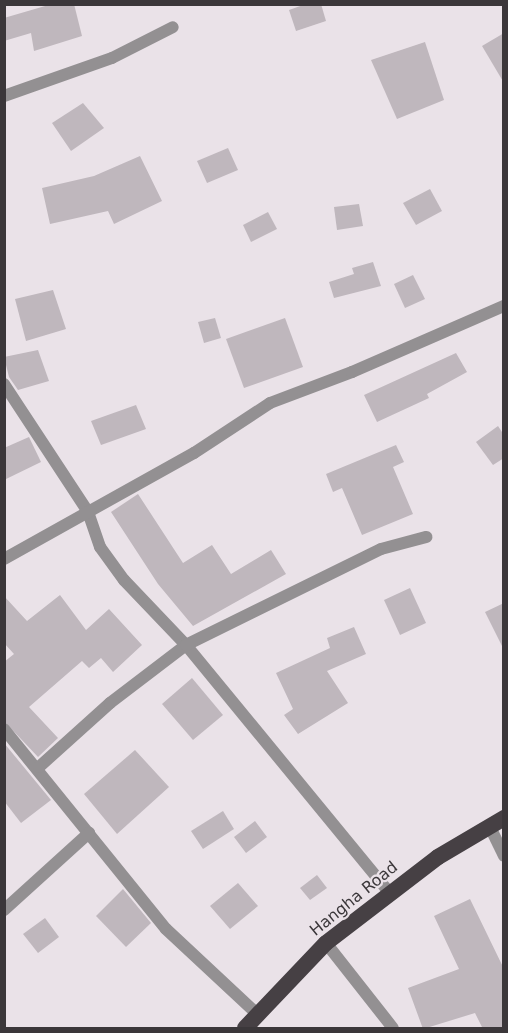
<!DOCTYPE html>
<style>
body{margin:0}
#map{position:relative;width:508px;height:1033px;overflow:hidden;background:#eae2e8;font-family:"DejaVu Sans",sans-serif}
div>[style]{position:absolute}
.building>*{inset:0;background:#bfb7bd}
.minor>*{height:12px;margin:-6px;padding:0 6px;transform-origin:6px;border-radius:6px;background:#939092}
.trunk>*{height:16px;margin:-8px;padding:0 8px;transform-origin:8px;border-radius:8px;background:#464044}
span{translate:-50% -50%;white-space:nowrap;text-align:center;line-height:1.15;-webkit-text-stroke:4.5px #eae2e8;paint-order:stroke}
.street-label{font-size:16px;color:#3b373a}
.frame{position:absolute;inset:0;border:6px solid #3b373a;pointer-events:none}
</style>
<div id="map">
<div class="building">
<i style="clip-path:polygon(52px 4px,74px 4px,82px 36px,34px 51px,31px 33px,4px 41px,4px 18px)"></i>
<i style="clip-path:polygon(306px 4px,321px 4px,326px 21px,296px 31px,289px 10px)"></i>
<i style="clip-path:polygon(504px 33px,504px 83px,482px 46px)"></i>
<i style="clip-path:polygon(425px 42px,444px 100px,397px 119px,371px 60px)"></i>
<i style="clip-path:polygon(83px 103px,104px 128px,71px 151px,52px 123px)"></i>
<i style="clip-path:polygon(228px 148px,238px 170px,207px 183px,197px 161px)"></i>
<i style="clip-path:polygon(140px 156px,162px 201px,114px 224px,108px 211px,50px 224px,42px 188px,94px 176px)"></i>
<i style="clip-path:polygon(430px 189px,442px 211px,416px 225px,403px 203px)"></i>
<i style="clip-path:polygon(359px 204px,363px 226px,337px 230px,334px 207px)"></i>
<i style="clip-path:polygon(268px 212px,277px 229px,251px 242px,243px 225px)"></i>
<i style="clip-path:polygon(373px 262px,381px 286px,334px 298px,329px 282px,354px 274px,352px 268px)"></i>
<i style="clip-path:polygon(413px 275px,425px 299px,405px 308px,394px 284px)"></i>
<i style="clip-path:polygon(53px 290px,66px 329px,26px 341px,15px 299px)"></i>
<i style="clip-path:polygon(215px 318px,221px 338px,204px 343px,198px 322px)"></i>
<i style="clip-path:polygon(285px 318px,303px 367px,244px 388px,226px 339px)"></i>
<i style="clip-path:polygon(38px 350px,49px 381px,18px 390px,9px 377px,4px 357px)"></i>
<i style="clip-path:polygon(456px 353px,467px 372px,427px 394px,429px 398px,377px 422px,364px 395px)"></i>
<i style="clip-path:polygon(136px 405px,146px 429px,101px 445px,91px 421px)"></i>
<i style="clip-path:polygon(498px 426px,504px 435px,504px 458px,493px 465px,476px 442px)"></i>
<i style="clip-path:polygon(29px 437px,41px 462px,4px 480px,4px 448px)"></i>
<i style="clip-path:polygon(396px 445px,404px 462px,393px 467px,413px 514px,362px 535px,342px 488px,333px 492px,326px 474px)"></i>
<i style="clip-path:polygon(138px 494px,183px 563px,212px 545px,231px 574px,271px 550px,286px 574px,193px 626px,158px 584px,111px 512px)"></i>
<i style="clip-path:polygon(410px 588px,426px 623px,400px 635px,384px 600px)"></i>
<i style="clip-path:polygon(60px 595px,86px 630px,109px 609px,142px 645px,113px 672px,101px 658px,89px 668px,82px 661px,29px 707px,58px 738px,38px 757px,4px 721px,4px 662px,14px 654px,4px 643px,4px 596px,27px 621px)"></i>
<i style="clip-path:polygon(504px 603px,504px 650px,485px 612px)"></i>
<i style="clip-path:polygon(354px 627px,366px 654px,327px 671px,348px 703px,298px 734px,284px 715px,293px 709px,276px 673px,330px 648px,327px 638px)"></i>
<i style="clip-path:polygon(192px 678px,223px 715px,193px 740px,162px 704px)"></i>
<i style="clip-path:polygon(4px 743px,51px 800px,21px 823px,4px 801px)"></i>
<i style="clip-path:polygon(135px 750px,169px 787px,117px 834px,84px 794px)"></i>
<i style="clip-path:polygon(223px 811px,234px 829px,203px 849px,191px 831px)"></i>
<i style="clip-path:polygon(255px 821px,267px 837px,246px 853px,234px 837px)"></i>
<i style="clip-path:polygon(317px 875px,327px 888px,310px 900px,300px 888px)"></i>
<i style="clip-path:polygon(238px 883px,258px 906px,230px 929px,210px 906px)"></i>
<i style="clip-path:polygon(123px 889px,151px 923px,126px 947px,96px 916px)"></i>
<i style="clip-path:polygon(470px 899px,504px 969px,504px 1029px,483px 1029px,475px 1013px,423px 1029px,408px 988px,459px 969px,434px 916px)"></i>
<i style="clip-path:polygon(45px 918px,59px 937px,38px 953px,23px 934px)"></i>
</div>
<div class="minor">
<i style="left:4px;top:96px;width:114px;rotate:-19.4deg"></i>
<i style="left:112px;top:58px;width:68px;rotate:-26.9deg"></i>
<i style="left:4px;top:384px;width:153px;rotate:56.7deg"></i>
<i style="left:88px;top:512px;width:37px;rotate:71deg"></i>
<i style="left:100px;top:547px;width:41px;rotate:54deg"></i>
<i style="left:124px;top:580px;width:90px;rotate:46.4deg"></i>
<i style="left:186px;top:645px;width:320px;rotate:50.6deg"></i>
<i style="left:4px;top:559px;width:218px;rotate:-29.2deg"></i>
<i style="left:194px;top:453px;width:91px;rotate:-33.3deg"></i>
<i style="left:270px;top:403px;width:88px;rotate:-20.7deg"></i>
<i style="left:352px;top:372px;width:166px;rotate:-23.5deg"></i>
<i style="left:4px;top:729px;width:257px;rotate:51deg"></i>
<i style="left:166px;top:929px;width:125px;rotate:43deg"></i>
<i style="left:39px;top:767px;width:96px;rotate:-42deg"></i>
<i style="left:110px;top:703px;width:96px;rotate:-37.3deg"></i>
<i style="left:186px;top:645px;width:217px;rotate:-26.2deg"></i>
<i style="left:381px;top:549px;width:47px;rotate:-14.9deg"></i>
<i style="left:490px;top:827px;width:32px;rotate:64deg"></i>
<i style="left:4px;top:910px;width:115px;rotate:-42.2deg"></i>
<i style="left:326px;top:943px;width:108px;rotate:51.8deg"></i>
</div>
<div class="trunk">
<i style="left:245px;top:1028px;width:117px;rotate:-46.4deg"></i>
<i style="left:326px;top:943px;width:141px;rotate:-37.5deg"></i>
<i style="left:438px;top:857px;width:77px;rotate:-30.6deg"></i>
</div>
<div class="street-label">
<span style="left:354px;top:899px;rotate:-39deg">Hangha Road</span>
</div>
<div class="frame"></div>
</div>
